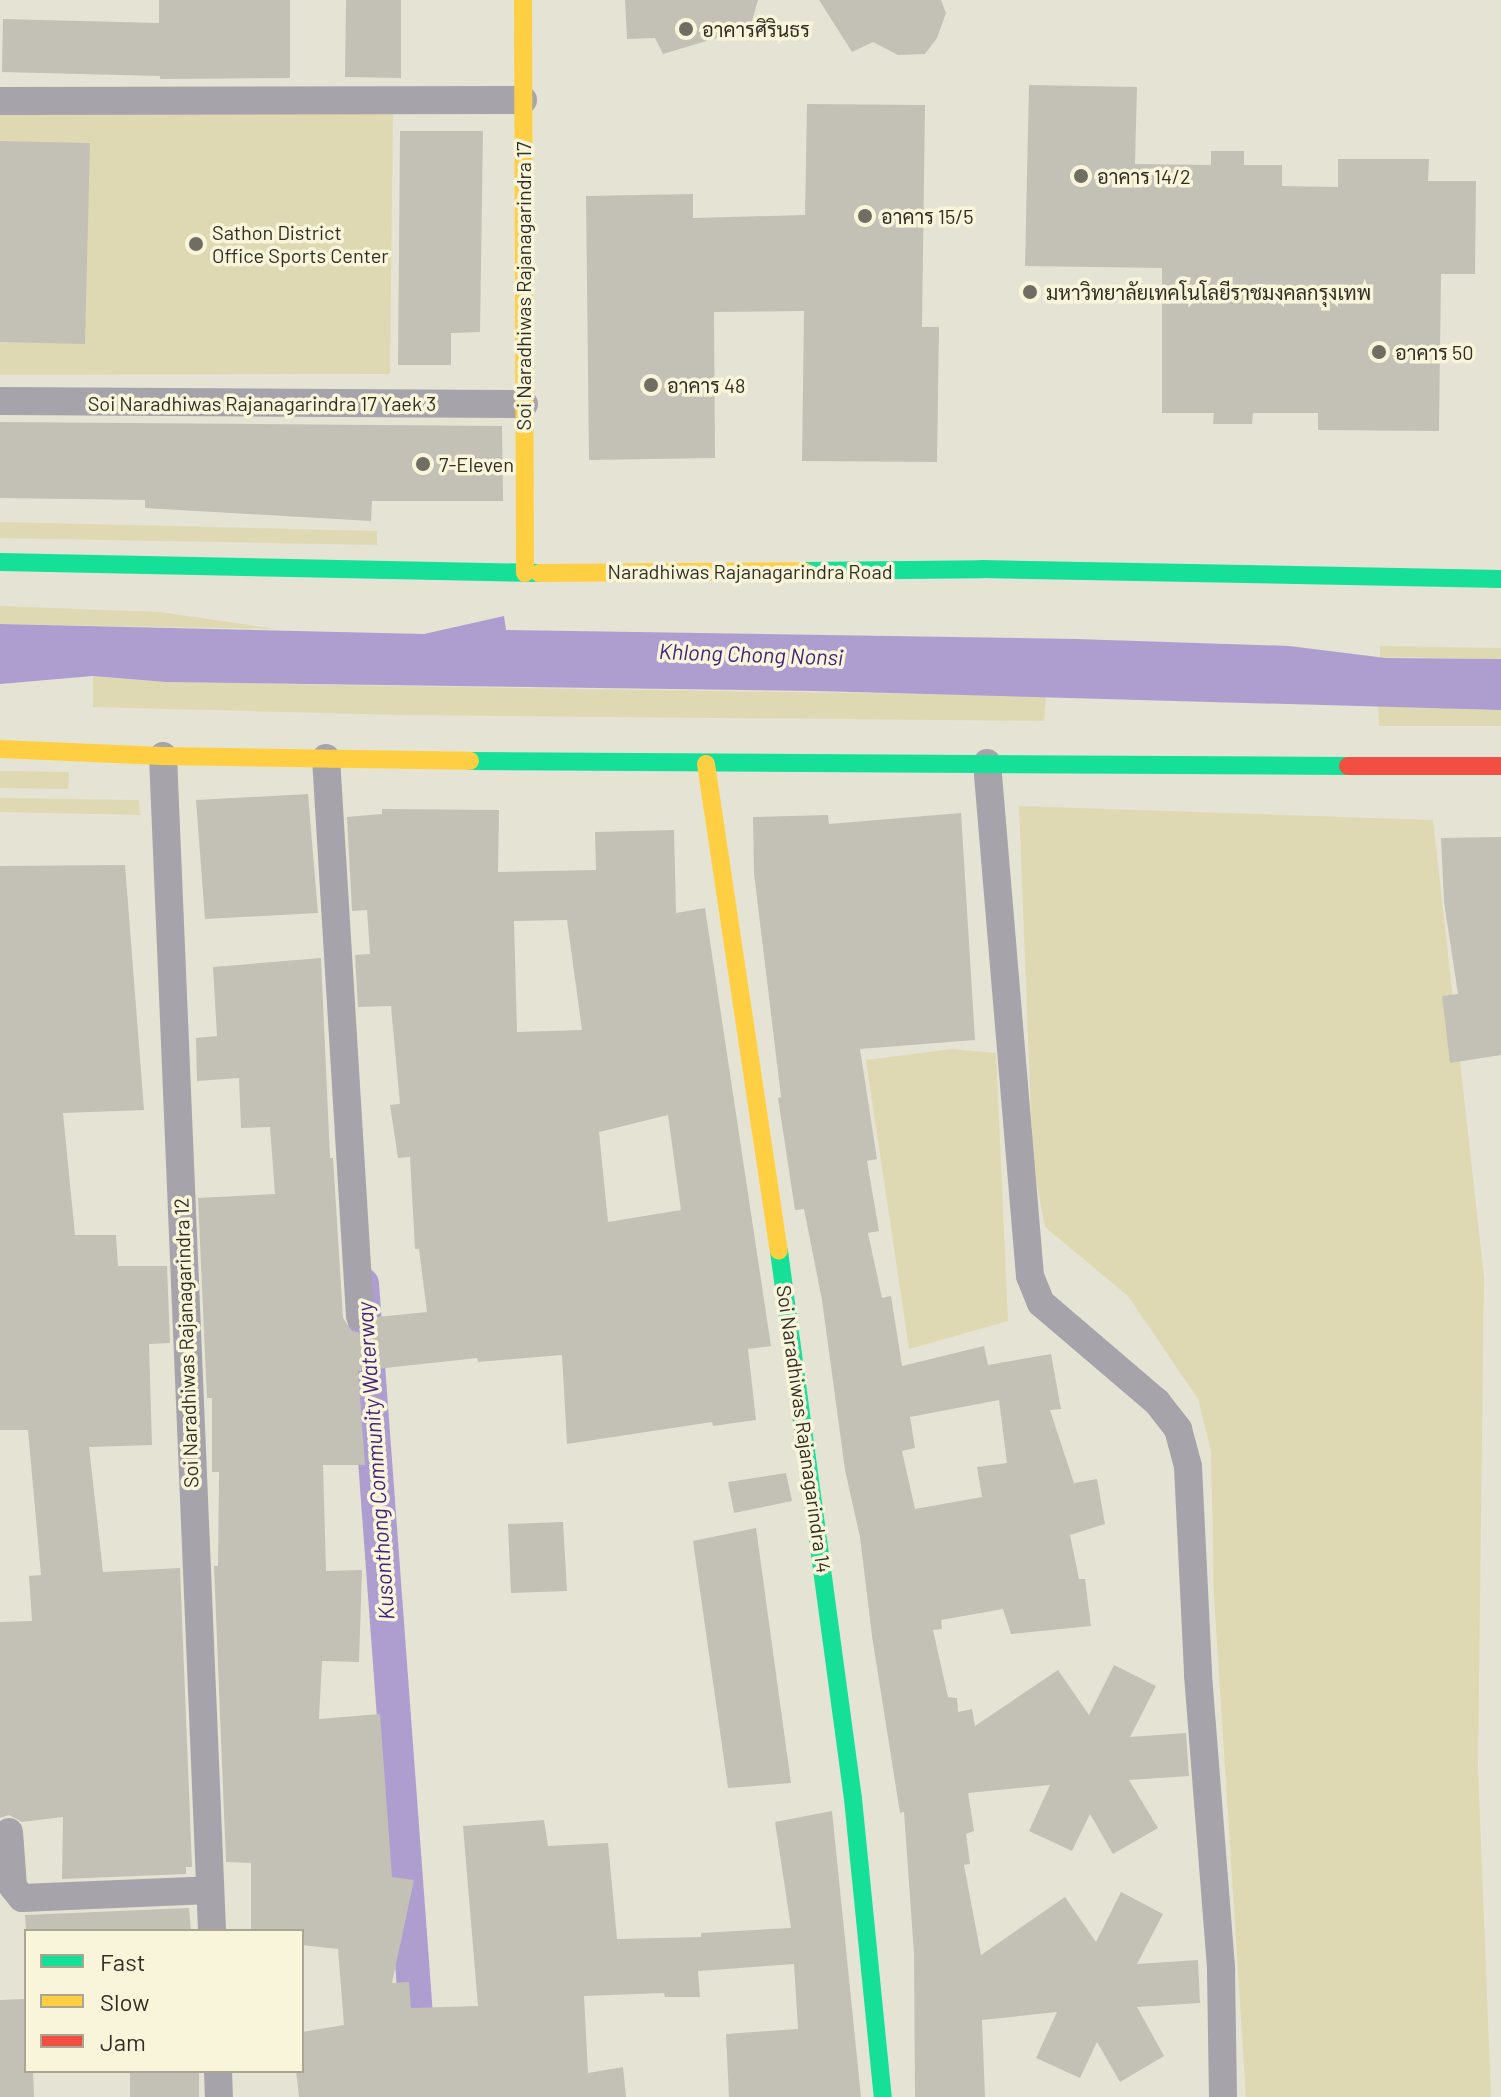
<!DOCTYPE html>
<meta charset="utf-8">
<style>
body{margin:0}
#map{position:relative;width:1501px;height:2097px;overflow:hidden;background:#e5e3d4;font-family:Barlow,Sarabun,sans-serif}
div>[style]{position:absolute}
.green>*{inset:0;background:#dfd9b3}
.water>*{inset:0;background:#ae9ed0}
.canal>*{height:34px;margin:-17px;padding:0 17px;transform-origin:17px;border-radius:17px;background:#ae9ed0}
.building>*{inset:0;background:#c3c1b6}
.street>*{height:28px;margin:-14px;padding:0 14px;transform-origin:14px;border-radius:14px;background:#a6a3ab}
.fast>*{height:18px;margin:-9px;padding:0 9px;transform-origin:9px;border-radius:9px;background:#16e098}
.slow>*{height:18px;margin:-9px;padding:0 9px;transform-origin:9px;border-radius:9px;background:#ffcf43}
.jam>*{height:18px;margin:-9px;padding:0 9px;transform-origin:9px;border-radius:9px;background:#f24e42}
.dots>*{width:22px;height:22px;translate:-50% -50%;box-sizing:border-box;border:4px solid #f9f5da;border-radius:50%}
span{translate:-50% -50%;white-space:nowrap;text-align:center;line-height:1.15;-webkit-text-stroke:7px #f9f5da;paint-order:stroke}
.poi-label{font-size:20px;color:#312f25}
.left{translate:0 -50%;text-align:left}
.street-label{font-size:20px;color:#312f25}
.water-label{font-size:22px;color:#45217c;font-style:italic}
.legend{position:absolute;left:24px;top:1929px;width:280px;height:144px;box-sizing:border-box;background:#f9f5da;border:2px solid #a9a692;margin:0;padding:10px 14px;list-style:none;font-size:24px;color:#312f25}
.legend li{display:flex;align-items:center;gap:16px;height:40px}
.legend b{width:40px;border:2px solid #a9a692}
</style>
<div id="map">
<div class="green">
<i style="clip-path:polygon(0 111px,393px 113px,390px 374px,0 375px)"></i>
<i style="clip-path:polygon(0 522px,377px 531px,377px 545px,0 538px)"></i>
<i style="clip-path:polygon(0 606px,160px 612px,276px 629px,0 624px)"></i>
<i style="clip-path:polygon(1380px 646px,1501px 648px,1501px 659px,1380px 657px)"></i>
<i style="clip-path:polygon(93px 676px,166px 682px,335px 685px,1046px 696px,1044px 721px,402px 715px,93px 707px)"></i>
<i style="clip-path:polygon(1378px 706px,1501px 710px,1501px 726px,1379px 726px)"></i>
<i style="clip-path:polygon(0 771px,69px 772px,68px 789px,0 788px)"></i>
<i style="clip-path:polygon(0 798px,139px 800px,140px 815px,0 812px)"></i>
<i style="clip-path:polygon(1019px 806px,1433px 820px,1484px 1277px,1478px 1767px,1491px 2097px,1246px 2097px,1214px 1596px,1211px 1451px,1198px 1399px,1128px 1296px,1045px 1227px,1033px 1165px)"></i>
<i style="clip-path:polygon(952px 1049px,996px 1053px,1008px 1321px,909px 1349px,866px 1060px)"></i>
</div>
<div class="water">
<i style="clip-path:polygon(504px 616px,506px 630px,1077px 639px,1289px 646px,1386px 658px,1501px 659px,1501px 710px,816px 691px,166px 682px,93px 676px,0 684px,0 624px,424px 634px)"></i>
</div>
<div class="canal">
<i style="left:362px;top:1284px;width:815px;rotate:85.78deg"></i>
</div>
<div class="building">
<i style="clip-path:polygon(159px 0,290px 0,290px 78px,160px 79px,160px 76px,2px 72px,3px 19px,159px 23px)"></i>
<i style="clip-path:polygon(346px 0,401px 0,401px 78px,345px 77px)"></i>
<i style="clip-path:polygon(625px 0,758px 0,750px 28px,663px 54px,655px 38px,627px 39px)"></i>
<i style="clip-path:polygon(819px 0,941px 0,946px 13px,937px 38px,925px 54px,898px 55px,873px 42px,852px 52px)"></i>
<i style="clip-path:polygon(1029px 85px,1137px 87px,1135px 164px,1211px 165px,1211px 151px,1244px 151px,1244px 165px,1282px 165px,1282px 186px,1338px 187px,1338px 159px,1429px 159px,1428px 181px,1476px 181px,1475px 274px,1441px 274px,1439px 431px,1318px 430px,1318px 413px,1253px 413px,1252px 424px,1213px 424px,1214px 413px,1162px 413px,1162px 268px,1025px 266px)"></i>
<i style="clip-path:polygon(807px 104px,925px 105px,922px 327px,939px 327px,937px 462px,802px 461px,804px 311px,714px 312px,715px 458px,589px 460px,586px 196px,693px 194px,693px 218px,805px 215px)"></i>
<i style="clip-path:polygon(400px 131px,483px 131px,480px 332px,451px 333px,451px 365px,398px 365px)"></i>
<i style="clip-path:polygon(0 141px,90px 143px,85px 344px,0 342px)"></i>
<i style="clip-path:polygon(0 422px,502px 426px,503px 501px,372px 501px,371px 521px,145px 508px,145px 500px,0 498px)"></i>
<i style="clip-path:polygon(308px 794px,318px 913px,205px 919px,196px 800px)"></i>
<i style="clip-path:polygon(evenodd,382px 809px,499px 810px,498px 872px,596px 870px,595px 832px,674px 830px,676px 913px,705px 908px,771px 1346px,748px 1349px,756px 1420px,713px 1426px,712px 1422px,567px 1444px,562px 1355px,478px 1362px,477px 1358px,358px 1371px,365px 1465px,323px 1465px,326px 1571px,362px 1570px,359px 1662px,322px 1661px,319px 1719px,380px 1714px,392px 1877px,414px 1880px,392px 1983px,409px 1982px,411px 2008px,478px 2006px,463px 1826px,544px 1820px,548px 1846px,608px 1843px,617px 1939px,701px 1937px,701px 1933px,791px 1928px,775px 1822px,832px 1811px,861px 2097px,729px 2097px,726px 2034px,798px 2029px,794px 1964px,698px 1971px,700px 1997px,665px 1997px,664px 1993px,584px 1996px,588px 2073px,623px 2067px,626px 2097px,299px 2097px,296px 2071px,302px 2071px,302px 2032px,344px 2025px,338px 1949px,302px 1945px,302px 1931px,251px 1931px,251px 1863px,226px 1862px,214px 1566px,218px 1566px,219px 1472px,212px 1472px,212px 1398px,207px 1398px,198px 1198px,275px 1194px,270px 1127px,241px 1128px,239px 1078px,197px 1081px,196px 1038px,217px 1036px,213px 967px,321px 958px,330px 1158px,333px 1158px,343px 1318px,352px 1331px,362px 1333px,370px 1330px,377px 1317px,427px 1312px,419px 1249px,415px 1249px,410px 1157px,398px 1158px,390px 1105px,400px 1104px,391px 1006px,358px 1007px,355px 955px,370px 954px,367px 910px,352px 911px,347px 817px,382px 814px,382px 809px,567px 920px,582px 1030px,517px 1032px,514px 921px,567px 920px,382px 809px,668px 1115px,681px 1210px,608px 1222px,599px 1132px,668px 1115px)"></i>
<i style="clip-path:polygon(evenodd,961px 813px,975px 1040px,860px 1049px,877px 1159px,867px 1161px,879px 1231px,868px 1233px,882px 1298px,891px 1296px,902px 1366px,984px 1346px,988px 1365px,1051px 1354px,1061px 1409px,1050px 1410px,1074px 1483px,1097px 1479px,1105px 1524px,1070px 1535px,1079px 1579px,1085px 1579px,1091px 1626px,1011px 1634px,1003px 1609px,941px 1620px,942px 1629px,933px 1630px,948px 1697px,957px 1698px,958px 1712px,972px 1709px,975px 1726px,1058px 1670px,1089px 1715px,1114px 1665px,1156px 1686px,1130px 1737px,1186px 1733px,1189px 1776px,1129px 1780px,1158px 1828px,1113px 1854px,1090px 1814px,1072px 1851px,1029px 1831px,1050px 1785px,968px 1793px,974px 1831px,966px 1834px,970px 1864px,964px 1865px,981px 1955px,1065px 1897px,1096px 1942px,1121px 1892px,1163px 1914px,1137px 1964px,1198px 1960px,1200px 2003px,1137px 2007px,1164px 2056px,1120px 2082px,1097px 2042px,1080px 2078px,1036px 2058px,1057px 2012px,982px 2020px,985px 2097px,915px 2097px,914px 1954px,904px 1812px,900px 1813px,872px 1636px,860px 1537px,845px 1470px,822px 1300px,804px 1209px,795px 1210px,778px 1098px,781px 1097px,754px 873px,753px 817px,828px 815px,829px 824px,961px 813px,999px 1400px,1007px 1463px,977px 1467px,982px 1497px,915px 1509px,902px 1451px,915px 1448px,910px 1417px,999px 1400px)"></i>
<i style="clip-path:polygon(1501px 837px,1501px 1055px,1450px 1063px,1442px 996px,1458px 994px,1444px 902px,1441px 838px)"></i>
<i style="clip-path:polygon(125px 865px,144px 1110px,63px 1113px,75px 1235px,116px 1235px,118px 1266px,167px 1266px,170px 1343px,149px 1344px,152px 1445px,89px 1447px,103px 1572px,180px 1568px,192px 1867px,186px 1867px,186px 1874px,62px 1879px,63px 1817px,22px 1822px,9px 1815px,0 1818px,0 1622px,32px 1621px,29px 1576px,41px 1575px,28px 1430px,0 1430px,0 866px)"></i>
<i style="clip-path:polygon(786px 1473px,792px 1501px,734px 1513px,728px 1482px)"></i>
<i style="clip-path:polygon(563px 1522px,567px 1591px,511px 1593px,508px 1524px)"></i>
<i style="clip-path:polygon(756px 1528px,791px 1783px,728px 1788px,693px 1541px)"></i>
<i style="clip-path:polygon(189px 1908px,191px 1931px,26px 1931px,25px 1915px)"></i>
<i style="clip-path:polygon(26px 1999px,26px 2071px,33px 2071px,34px 2097px,0 2097px,0 2000px)"></i>
<i style="clip-path:polygon(130px 2071px,199px 2071px,199px 2097px,130px 2097px)"></i>
</div>
<div class="street">
<i style="left:0;top:101px;width:523px;rotate:-0.11deg"></i>
<i style="left:0;top:401px;width:524px;rotate:0.33deg"></i>
<i style="left:163px;top:756px;width:1176px;rotate:87.61deg"></i>
<i style="left:326px;top:758px;width:559px;rotate:86.51deg"></i>
<i style="left:987px;top:763px;width:515px;rotate:85.21deg"></i>
<i style="left:1030px;top:1276px;width:29px;rotate:68deg"></i>
<i style="left:1041px;top:1303px;width:153px;rotate:40.5deg"></i>
<i style="left:1157px;top:1402px;width:34px;rotate:52deg"></i>
<i style="left:1178px;top:1429px;width:39px;rotate:75deg"></i>
<i style="left:1188px;top:1467px;width:208px;rotate:87.2deg"></i>
<i style="left:1198px;top:1675px;width:296px;rotate:85.5deg"></i>
<i style="left:1221px;top:1970px;width:127px;rotate:89.1deg"></i>
<i style="left:9px;top:1832px;width:55px;rotate:85.8deg"></i>
<i style="left:13px;top:1887px;width:14px;rotate:51deg"></i>
<i style="left:22px;top:1898px;width:188px;rotate:-2.4deg"></i>
<i style="left:218px;top:2071px;width:26px;rotate:88deg"></i>
</div>
<div class="fast">
<i style="left:0;top:562px;width:539px;rotate:1.17deg"></i>
<i style="left:804px;top:571px;width:178px;rotate:-0.6deg"></i>
<i style="left:982px;top:569px;width:519px;rotate:1.1deg"></i>
<i style="left:470px;top:761px;width:878px;rotate:0.33deg"></i>
<i style="left:779px;top:1251px;width:553px;rotate:82.31deg"></i>
<i style="left:853px;top:1799px;width:300px;rotate:84.3deg"></i>
</div>
<div class="slow">
<i style="left:523px;top:0;width:573px;rotate:89.8deg"></i>
<i style="left:539px;top:573px;width:265px;rotate:-0.4deg"></i>
<i style="left:0;top:749px;width:163px;rotate:2.5deg"></i>
<i style="left:163px;top:756px;width:307px;rotate:0.9deg"></i>
<i style="left:706px;top:764px;width:492px;rotate:81.5deg"></i>
</div>
<div class="jam">
<i style="left:1348px;top:766px;width:153px"></i>
</div>
<div class="dots">
<i style="left:686px;top:29px;background:#706e62"></i>
<i style="left:1081px;top:176px;background:#706e62"></i>
<i style="left:865px;top:216px;background:#706e62"></i>
<i style="left:196px;top:244px;background:#706e62"></i>
<i style="left:1030px;top:292px;background:#706e62"></i>
<i style="left:1379px;top:352px;background:#706e62"></i>
<i style="left:651px;top:385px;background:#706e62"></i>
<i style="left:423px;top:464px;background:#706e62"></i>
</div>
<div class="poi-label">
<span class="left" style="left:702px;top:29px">อาคารศิรินธร</span>
<span class="left" style="left:1097px;top:176px">อาคาร 14/2</span>
<span class="left" style="left:881px;top:216px">อาคาร 15/5</span>
<span class="left" style="left:212px;top:244px">Sathon District<br>Office Sports Center</span>
<span class="left" style="left:1046px;top:292px">มหาวิทยาลัยเทคโนโลยีราชมงคลกรุงเทพ</span>
<span class="left" style="left:1395px;top:352px">อาคาร 50</span>
<span class="left" style="left:667px;top:385px">อาคาร 48</span>
<span class="left" style="left:439px;top:464px">7-Eleven</span>
</div>
<div class="street-label">
<span style="left:523px;top:286px;rotate:-90deg">Soi Naradhiwas Rajanagarindra 17</span>
<span style="left:262px;top:403px">Soi Naradhiwas Rajanagarindra 17 Yaek 3</span>
<span style="left:750px;top:571px">Naradhiwas Rajanagarindra Road</span>
<span style="left:186px;top:1343px;rotate:-92deg">Soi Naradhiwas Rajanagarindra 12</span>
<span style="left:804px;top:1429px;rotate:82deg">Soi Naradhiwas Rajanagarindra 14</span>
</div>
<div class="water-label">
<span style="left:751px;top:654px;rotate:2deg">Khlong Chong Nonsi</span>
<span style="left:375px;top:1461px;rotate:-94deg">Kusonthong Community Waterway</span>
</div>
<ul class="legend">
<li><b style="height:10px;background:#16e098"></b>Fast</li>
<li><b style="height:10px;background:#ffcf43"></b>Slow</li>
<li><b style="height:10px;background:#f24e42"></b>Jam</li>
</ul>
</div>
